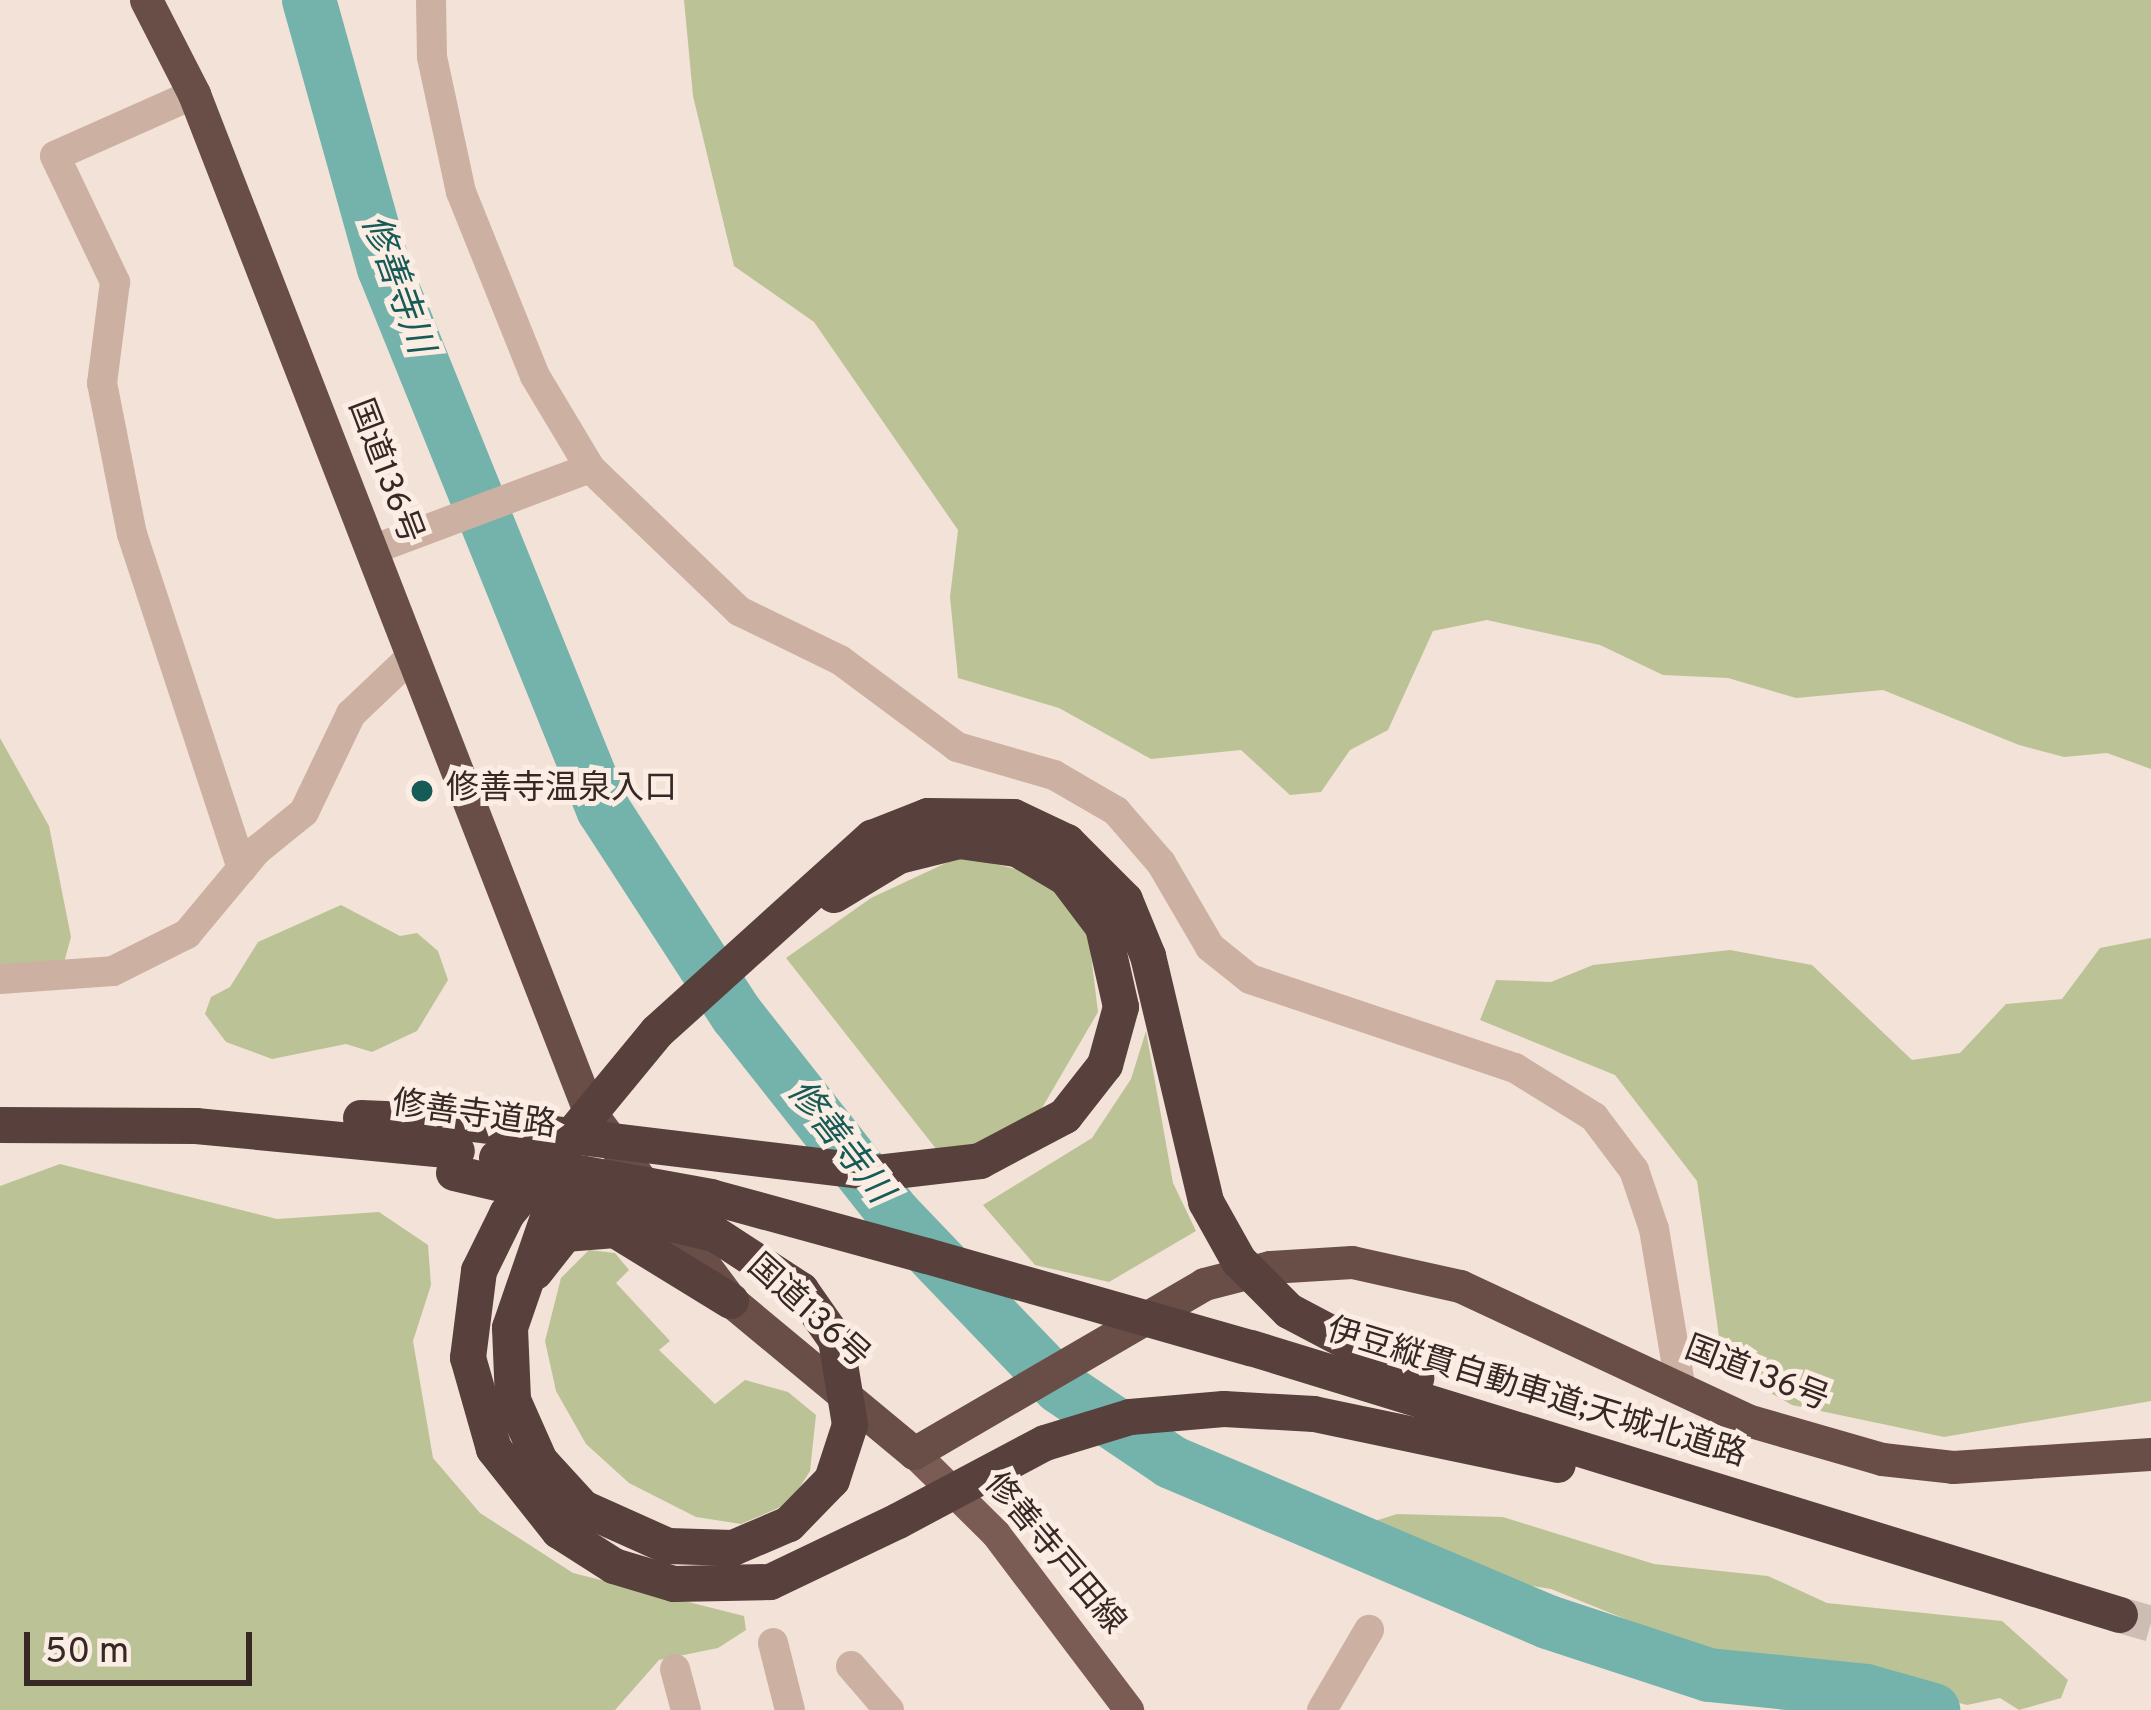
<!DOCTYPE html>
<meta charset="utf-8">
<style>
body{margin:0}
#map{position:relative;width:2151px;height:1710px;overflow:hidden;background:#f3e2d7;font-family:Overpass,"Noto Sans JP",sans-serif}
div>[style]{position:absolute}
.green>*{inset:0;background:#bbc396}
.river>*{height:54px;margin:-27px;padding:0 27px;transform-origin:27px;border-radius:27px;background:#74b3ac}
.motorway-tunnel>*{height:36px;margin-top:-18px;transform-origin:0;background:repeating-linear-gradient(90deg,#cdbdb3 0 36px,transparent 0 54px)}
.minor>*{height:30px;margin:-15px;padding:0 15px;transform-origin:15px;border-radius:15px;background:#ccb0a2}
.primary>*{height:30px;margin:-15px;padding:0 15px;transform-origin:15px;border-radius:15px;background:#7a5c55}
.trunk>*{height:33px;margin:-16.5px;padding:0 16.5px;transform-origin:16.5px;border-radius:16.5px;background:#694e48}
.motorway>*{height:36px;margin:-18px;padding:0 18px;transform-origin:18px;border-radius:18px;background:#58403c}
.motorway-bridge>*{height:36px;margin:-18px;padding:0 18px;transform-origin:18px;border-radius:18px;background:#58403c}
.dots>*{width:33px;height:33px;translate:-50% -50%;box-sizing:border-box;border:6px solid #fbede4;border-radius:50%}
span{translate:-50% -50%;white-space:nowrap;text-align:center;line-height:1.15;-webkit-text-stroke:10px #fbede4;paint-order:stroke}
.street-label{font-size:33px;color:#362825}
.poi-label{font-size:33px;color:#362825}
.left{translate:0 -50%;text-align:left}
.water-label{font-size:36px;color:#175b56;font-style:italic}
.scale{position:absolute;left:24px;top:1632px;width:228px;height:54px;box-sizing:border-box;border:6px solid #362825;border-top:0;padding-left:15px;font-size:36px;line-height:42px;white-space:nowrap;color:#362825;-webkit-text-stroke:9px #fbede4;paint-order:stroke}
</style>
<div id="map">
<div class="green">
<i style="clip-path:polygon(684px 0,2151px 0,2151px 769px,2107px 753px,2064px 757px,2019px 745px,1883px 690px,1796px 698px,1728px 678px,1663px 675px,1600px 645px,1487px 620px,1433px 631px,1388px 730px,1350px 750px,1321px 792px,1290px 795px,1241px 750px,1151px 759px,1059px 708px,958px 678px,950px 597px,958px 530px,814px 322px,734px 266px,693px 96px)"></i>
<i style="clip-path:polygon(0 738px,49px 826px,71px 937px,63px 966px,0 990px)"></i>
<i style="clip-path:polygon(961px 856px,1041px 875px,1067px 901px,1089px 939px,1098px 1012px,1039px 1113px,992px 1142px,937px 1150px,786px 958px,871px 898px)"></i>
<i style="clip-path:polygon(341px 905px,400px 936px,417px 933px,438px 951px,448px 980px,417px 1031px,372px 1052px,346px 1044px,272px 1059px,226px 1042px,205px 1014px,211px 997px,230px 987px,258px 942px)"></i>
<i style="clip-path:polygon(2151px 938px,2151px 1401px,1944px 1437px,1792px 1405px,1746px 1379px,1719px 1337px,1697px 1181px,1615px 1075px,1480px 1020px,1496px 980px,1551px 982px,1593px 965px,1730px 950px,1812px 965px,1912px 1060px,1960px 1053px,2006px 1004px,2062px 999px,2100px 948px)"></i>
<i style="clip-path:polygon(1146px 1031px,1173px 1183px,1196px 1231px,1109px 1282px,1035px 1265px,983px 1205px,1092px 1138px,1131px 1079px)"></i>
<i style="clip-path:polygon(60px 1164px,277px 1219px,379px 1212px,428px 1245px,431px 1285px,413px 1341px,433px 1458px,480px 1513px,573px 1573px,744px 1616px,746px 1630px,718px 1648px,659px 1660px,615px 1710px,0 1710px,0 1186px)"></i>
<i style="clip-path:polygon(589px 1250px,615px 1253px,629px 1270px,616px 1283px,670px 1341px,659px 1350px,715px 1404px,745px 1380px,788px 1392px,816px 1415px,810px 1471px,790px 1503px,741px 1524px,696px 1517px,629px 1483px,586px 1444px,556px 1391px,545px 1341px,561px 1278px)"></i>
<i style="clip-path:polygon(1397px 1514px,1503px 1517px,1654px 1564px,1768px 1576px,1827px 1603px,2002px 1621px,2068px 1680px,2061px 1698px,2019px 1710px,2000px 1698px,1967px 1705px,1844px 1672px,1737px 1664px,1551px 1589px,1469px 1576px,1413px 1538px,1380px 1533px,1375px 1521px)"></i>
</div>
<div class="river">
<i style="left:309px;top:0;width:278px;rotate:74.4deg"></i>
<i style="left:384px;top:268px;width:584px;rotate:67.96deg"></i>
<i style="left:603px;top:809px;width:246px;rotate:57deg"></i>
<i style="left:737px;top:1015px;width:255px;rotate:51.7deg"></i>
<i style="left:895px;top:1215px;width:238px;rotate:46.2deg"></i>
<i style="left:1060px;top:1387px;width:134px;rotate:34deg"></i>
<i style="left:1171px;top:1462px;width:410px;rotate:23deg"></i>
<i style="left:1548px;top:1622px;width:169px;rotate:18.2deg"></i>
<i style="left:1709px;top:1675px;width:158px;rotate:5.8deg"></i>
<i style="left:1866px;top:1691px;width:70px;rotate:15.8deg"></i>
</div>
<div class="motorway-tunnel">
<i style="left:2120px;top:1615px;width:32px;rotate:16deg"></i>
</div>
<div class="minor">
<i style="left:431px;top:0;width:57px;rotate:89deg"></i>
<i style="left:432px;top:57px;width:138px;rotate:77.9deg"></i>
<i style="left:461px;top:192px;width:198px;rotate:68.1deg"></i>
<i style="left:535px;top:376px;width:107px;rotate:59.1deg"></i>
<i style="left:590px;top:468px;width:207px;rotate:43.8deg"></i>
<i style="left:739px;top:611px;width:112px;rotate:25.9deg"></i>
<i style="left:840px;top:660px;width:146px;rotate:36.6deg"></i>
<i style="left:957px;top:747px;width:101px;rotate:16.1deg"></i>
<i style="left:1054px;top:775px;width:72px;rotate:30.1deg"></i>
<i style="left:1116px;top:811px;width:69px;rotate:49.1deg"></i>
<i style="left:1161px;top:863px;width:97px;rotate:59.7deg"></i>
<i style="left:1210px;top:947px;width:51px;rotate:38.7deg"></i>
<i style="left:1250px;top:979px;width:280px;rotate:18.6deg"></i>
<i style="left:1515px;top:1068px;width:93px;rotate:31.8deg"></i>
<i style="left:1594px;top:1117px;width:66px;rotate:53deg"></i>
<i style="left:1634px;top:1170px;width:62px;rotate:71.3deg"></i>
<i style="left:1654px;top:1229px;width:164px;rotate:80.5deg"></i>
<i style="left:194px;top:94px;width:152px;rotate:156deg"></i>
<i style="left:55px;top:156px;width:140px;rotate:64.5deg"></i>
<i style="left:115px;top:282px;width:102px;rotate:97.3deg"></i>
<i style="left:102px;top:383px;width:154px;rotate:78.8deg"></i>
<i style="left:132px;top:534px;width:352px;rotate:71.8deg"></i>
<i style="left:372px;top:550px;width:233px;rotate:-20.6deg"></i>
<i style="left:0;top:979px;width:113px;rotate:-4deg"></i>
<i style="left:113px;top:971px;width:83px;rotate:-26.6deg"></i>
<i style="left:187px;top:934px;width:109px;rotate:-50.2deg"></i>
<i style="left:257px;top:850px;width:60px;rotate:-39deg"></i>
<i style="left:304px;top:812px;width:109px;rotate:-64.4deg"></i>
<i style="left:351px;top:714px;width:83px;rotate:-43.5deg"></i>
<i style="left:773px;top:1643px;width:69px;rotate:75.8deg"></i>
<i style="left:851px;top:1666px;width:58px;rotate:49.2deg"></i>
<i style="left:675px;top:1669px;width:42px;rotate:75deg"></i>
<i style="left:1322px;top:1710px;width:93px;rotate:-59.6deg"></i>
</div>
<div class="primary">
<i style="left:914px;top:1453px;width:115px;rotate:44.6deg"></i>
<i style="left:996px;top:1534px;width:221px;rotate:52.9deg"></i>
</div>
<div class="trunk">
<i style="left:146px;top:0;width:106px;rotate:62.9deg"></i>
<i style="left:194px;top:94px;width:1091px;rotate:68.77deg"></i>
<i style="left:589px;top:1111px;width:237px;rotate:53.2deg"></i>
<i style="left:731px;top:1301px;width:238px;rotate:39.7deg"></i>
<i style="left:914px;top:1453px;width:336px;rotate:-30.2deg"></i>
<i style="left:1204px;top:1284px;width:68px;rotate:-14.4deg"></i>
<i style="left:1270px;top:1267px;width:82px;rotate:-3.5deg"></i>
<i style="left:1352px;top:1262px;width:111px;rotate:12.5deg"></i>
<i style="left:1460px;top:1286px;width:317px;rotate:25deg"></i>
<i style="left:1747px;top:1420px;width:141px;rotate:16.1deg"></i>
<i style="left:1882px;top:1459px;width:71px;rotate:6.4deg"></i>
<i style="left:1953px;top:1467px;width:198px;rotate:-3.8deg"></i>
</div>
<div class="motorway">
<i style="left:834px;top:895px;width:76px;rotate:-31deg"></i>
<i style="left:899px;top:856px;width:62px;rotate:-14deg"></i>
<i style="left:959px;top:841px;width:59px;rotate:7.9deg"></i>
<i style="left:1017px;top:849px;width:57px;rotate:30.6deg"></i>
<i style="left:1066px;top:878px;width:61px;rotate:52.9deg"></i>
<i style="left:1103px;top:927px;width:82px;rotate:77.3deg"></i>
<i style="left:1121px;top:1007px;width:60px;rotate:105.4deg"></i>
<i style="left:1105px;top:1065px;width:65px;rotate:128.1deg"></i>
<i style="left:361px;top:1118px;width:95px;rotate:2.4deg"></i>
<i style="left:0;top:1125px;width:196px;rotate:0.3deg"></i>
<i style="left:196px;top:1126px;width:262px;rotate:5.5deg"></i>
<i style="left:564px;top:1171px;width:166px;rotate:109deg"></i>
<i style="left:510px;top:1328px;width:72px;rotate:87.6deg"></i>
<i style="left:513px;top:1400px;width:67px;rotate:66.1deg"></i>
<i style="left:540px;top:1461px;width:64px;rotate:47.5deg"></i>
<i style="left:583px;top:1508px;width:93px;rotate:24.1deg"></i>
<i style="left:668px;top:1546px;width:65px;rotate:1.8deg"></i>
<i style="left:733px;top:1548px;width:61px;rotate:-23.2deg"></i>
<i style="left:711px;top:1197px;width:224px;rotate:15.3deg"></i>
<i style="left:535px;top:1272px;width:48px;rotate:-51.7deg"></i>
<i style="left:565px;top:1234px;width:50px;rotate:-4.6deg"></i>
<i style="left:615px;top:1230px;width:136px;rotate:31.5deg"></i>
<i style="left:1289px;top:1311px;width:144px;rotate:27.8deg"></i>
<i style="left:1251px;top:1348px;width:909px;rotate:17.08deg"></i>
<i style="left:1224px;top:1409px;width:90px;rotate:3.2deg"></i>
<i style="left:1314px;top:1414px;width:249px;rotate:11.8deg"></i>
<i style="left:898px;top:1521px;width:142px;rotate:154.5deg"></i>
<i style="left:770px;top:1582px;width:96px;rotate:178.8deg"></i>
<i style="left:674px;top:1584px;width:63px;rotate:-163.3deg"></i>
<i style="left:614px;top:1566px;width:65px;rotate:-147.5deg"></i>
<i style="left:559px;top:1531px;width:105px;rotate:-128.4deg"></i>
<i style="left:494px;top:1449px;width:95px;rotate:-105.9deg"></i>
<i style="left:468px;top:1358px;width:88px;rotate:-82.8deg"></i>
<i style="left:479px;top:1271px;width:64px;rotate:-63.8deg"></i>
<i style="left:507px;top:1214px;width:236px;rotate:-50.5deg"></i>
<i style="left:657px;top:1032px;width:290px;rotate:-42.1deg"></i>
<i style="left:872px;top:838px;width:60px;rotate:-21.4deg"></i>
<i style="left:928px;top:816px;width:86px;rotate:0.7deg"></i>
<i style="left:1014px;top:817px;width:59px;rotate:25.3deg"></i>
<i style="left:1067px;top:842px;width:82px;rotate:45deg"></i>
<i style="left:1125px;top:900px;width:61px;rotate:67.7deg"></i>
<i style="left:1148px;top:956px;width:253px;rotate:76.7deg"></i>
</div>
<div class="motorway-bridge">
<i style="left:456px;top:1122px;width:424px;rotate:6.9deg"></i>
<i style="left:877px;top:1173px;width:104px;rotate:-6.6deg"></i>
<i style="left:980px;top:1161px;width:96px;rotate:-27.9deg"></i>
<i style="left:497px;top:1158px;width:218px;rotate:10.3deg"></i>
<i style="left:454px;top:1173px;width:268px;rotate:13.2deg"></i>
<i style="left:715px;top:1234px;width:103px;rotate:33.1deg"></i>
<i style="left:801px;top:1290px;width:61px;rotate:55deg"></i>
<i style="left:836px;top:1340px;width:86px;rotate:80.6deg"></i>
<i style="left:850px;top:1425px;width:58px;rotate:108.1deg"></i>
<i style="left:832px;top:1480px;width:62px;rotate:134.3deg"></i>
<i style="left:1206px;top:1202px;width:68px;rotate:60.8deg"></i>
<i style="left:1239px;top:1261px;width:71px;rotate:45deg"></i>
<i style="left:927px;top:1256px;width:337px;rotate:15.9deg"></i>
<i style="left:898px;top:1521px;width:166px;rotate:-28deg"></i>
<i style="left:1045px;top:1443px;width:89px;rotate:-17deg"></i>
<i style="left:1130px;top:1417px;width:94px;rotate:-4.9deg"></i>
</div>
<div class="dots">
<i style="left:422px;top:791px;background:#175b56"></i>
</div>
<div class="street-label">
<span style="left:383px;top:472px;rotate:69deg">国道136号</span>
<span style="left:474px;top:1117px;rotate:8deg">修善寺道路</span>
<span style="left:807px;top:1313px;rotate:42deg">国道136号</span>
<span style="left:1756px;top:1376px;rotate:21deg">国道136号</span>
<span style="left:1536px;top:1395px;rotate:17deg">伊豆縦貫自動車道;天城北道路</span>
<span style="left:1053px;top:1555px;rotate:50deg">修善寺戸田線</span>
</div>
<div class="poi-label">
<span class="left" style="left:446px;top:791px">修善寺温泉入口</span>
</div>
<div class="water-label">
<span style="left:395px;top:285px;rotate:70deg">修善寺川</span>
<span style="left:838px;top:1143px;rotate:52deg">修善寺川</span>
</div>
<div class="scale">50 m</div>
</div>
